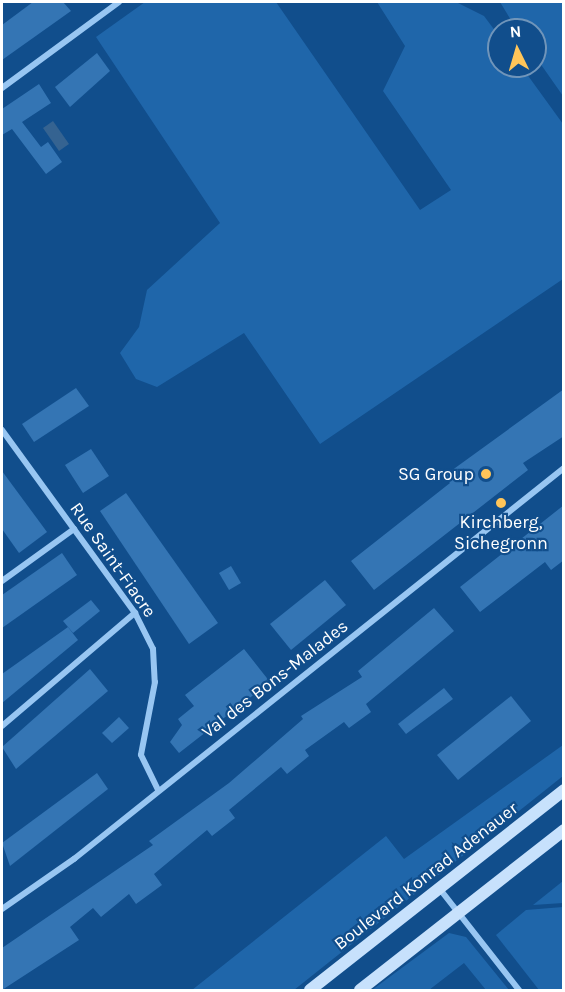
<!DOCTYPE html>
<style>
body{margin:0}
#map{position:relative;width:565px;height:992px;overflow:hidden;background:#114e8c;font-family:Karla,sans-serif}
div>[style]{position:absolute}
.green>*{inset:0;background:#1f66aa}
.water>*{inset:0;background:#356391}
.building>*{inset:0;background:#3475b4}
.minor>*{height:6px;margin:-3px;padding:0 3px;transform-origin:3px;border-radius:3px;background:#98c6f2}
.secondary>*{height:12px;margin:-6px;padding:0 6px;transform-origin:6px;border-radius:6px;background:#c7e1fc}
.dots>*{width:16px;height:16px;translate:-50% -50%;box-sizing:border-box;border:3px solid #114e8c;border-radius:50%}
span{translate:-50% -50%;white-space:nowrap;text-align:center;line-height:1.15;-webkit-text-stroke:4.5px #114e8c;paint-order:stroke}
.poi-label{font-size:18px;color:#fff}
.right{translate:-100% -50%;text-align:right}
.street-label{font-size:18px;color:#fff}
.frame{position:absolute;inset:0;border:3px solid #fff;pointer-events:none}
.north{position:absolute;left:487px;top:18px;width:60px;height:60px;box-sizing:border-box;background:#114e8c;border:2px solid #7095ba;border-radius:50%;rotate:355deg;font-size:16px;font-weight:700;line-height:24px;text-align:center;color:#fff}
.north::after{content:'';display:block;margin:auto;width:21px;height:27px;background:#ffc559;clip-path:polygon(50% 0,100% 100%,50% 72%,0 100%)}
</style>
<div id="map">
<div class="green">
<i style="clip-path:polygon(145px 2px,276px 2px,420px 210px,451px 190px,383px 91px,405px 46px,377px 2px,456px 2px,484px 16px,499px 36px,499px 66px,521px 66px,563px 124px,563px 279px,320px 444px,244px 333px,157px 387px,136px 379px,120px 353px,139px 327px,147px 290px,220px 223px,96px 37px)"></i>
<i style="clip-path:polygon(500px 2px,563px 2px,563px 96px,535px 56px,535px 30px,517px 30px)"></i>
<i style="clip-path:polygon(563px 745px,563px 776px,294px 990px,192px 990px,386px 836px,404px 859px)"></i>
<i style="clip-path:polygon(563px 881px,563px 903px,533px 905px)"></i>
<i style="clip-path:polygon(563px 907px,563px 990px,539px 990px,496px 935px,526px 910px)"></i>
<i style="clip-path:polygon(449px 933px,466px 937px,509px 990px,486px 990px,464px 963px,429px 990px,372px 990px)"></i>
</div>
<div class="water">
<i style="clip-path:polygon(53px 121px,69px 144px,59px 151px,43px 128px)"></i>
</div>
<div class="building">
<i style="clip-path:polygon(33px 2px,63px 2px,71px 11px,2px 60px,2px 25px)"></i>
<i style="clip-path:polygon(97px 53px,110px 71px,70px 107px,55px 87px)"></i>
<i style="clip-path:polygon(39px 84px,51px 103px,22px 122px,41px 147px,48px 142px,62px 162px,46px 174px,12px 129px,2px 135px,2px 109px)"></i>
<i style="clip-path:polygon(76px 388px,89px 406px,34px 442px,22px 424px)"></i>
<i style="clip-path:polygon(564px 389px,564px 436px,523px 463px,528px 470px,374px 590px,351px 561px,450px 483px,444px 476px)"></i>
<i style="clip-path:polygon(91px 449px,109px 476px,83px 493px,65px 465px)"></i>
<i style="clip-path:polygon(2px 471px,47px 532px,19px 553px,2px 529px)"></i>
<i style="clip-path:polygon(126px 493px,218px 623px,189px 644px,100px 511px)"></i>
<i style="clip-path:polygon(564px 505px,564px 560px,551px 570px,545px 562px,480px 612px,460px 587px)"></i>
<i style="clip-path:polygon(62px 553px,77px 575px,2px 628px,2px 595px)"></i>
<i style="clip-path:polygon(231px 566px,241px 583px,229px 590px,219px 573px)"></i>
<i style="clip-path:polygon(325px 580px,346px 605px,291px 650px,270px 624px)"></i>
<i style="clip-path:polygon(91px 600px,100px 611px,73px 633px,63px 621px)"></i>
<i style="clip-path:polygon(434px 608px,454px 631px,366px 704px,371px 712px,349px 728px,344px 722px,305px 750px,309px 756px,287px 774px,281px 767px,229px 810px,235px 818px,212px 836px,207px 830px,154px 874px,162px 885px,136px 904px,129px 894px,101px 917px,93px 908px,70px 927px,79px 940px,2px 990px,2px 948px,153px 845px,149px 841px,229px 783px,303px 719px,301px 716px,362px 677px,358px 671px)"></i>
<i style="clip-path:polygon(68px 627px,78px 640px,2px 703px,2px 674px)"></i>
<i style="clip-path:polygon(244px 649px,270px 682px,179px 753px,170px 742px,182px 725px,178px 719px,194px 706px,185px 695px)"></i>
<i style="clip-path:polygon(90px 669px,108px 691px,16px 769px,2px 747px)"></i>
<i style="clip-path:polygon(444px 688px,453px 699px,406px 734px,398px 724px)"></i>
<i style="clip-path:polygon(511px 696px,531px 721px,458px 780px,437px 755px)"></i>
<i style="clip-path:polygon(119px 717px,129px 728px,112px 743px,102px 733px)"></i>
<i style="clip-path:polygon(97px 773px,108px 789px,10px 866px,2px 843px)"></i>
</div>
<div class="minor">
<i style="left:2px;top:88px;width:145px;rotate:-36.3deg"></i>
<i style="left:2px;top:430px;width:226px;rotate:54deg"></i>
<i style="left:135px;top:613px;width:40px;rotate:63.4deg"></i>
<i style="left:153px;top:649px;width:33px;rotate:87deg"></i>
<i style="left:155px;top:682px;width:74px;rotate:100.9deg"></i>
<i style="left:141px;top:755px;width:39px;rotate:64deg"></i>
<i style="left:2px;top:581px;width:89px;rotate:-35.8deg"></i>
<i style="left:2px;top:726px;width:175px;rotate:-40.4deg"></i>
<i style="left:439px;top:888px;width:130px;rotate:51.9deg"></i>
<i style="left:2px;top:909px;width:88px;rotate:-34.8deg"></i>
<i style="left:74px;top:859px;width:627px;rotate:-38.59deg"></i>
</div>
<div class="secondary">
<i style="left:310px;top:990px;width:323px;rotate:-38.2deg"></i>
<i style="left:360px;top:990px;width:259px;rotate:-38.1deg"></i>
</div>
<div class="dots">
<i style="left:486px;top:474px;background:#ffc559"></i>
<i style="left:501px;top:503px;background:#ffc559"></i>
</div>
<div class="poi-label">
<span class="right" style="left:474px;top:474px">SG Group</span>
<span style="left:501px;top:533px">Kirchberg,<br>Sichegronn</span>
</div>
<div class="street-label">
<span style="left:113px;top:560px;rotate:55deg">Rue Saint-Fiacre</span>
<span style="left:275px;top:679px;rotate:-38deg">Val des Bons-Malades</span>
<span style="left:426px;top:876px;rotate:-38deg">Boulevard Konrad Adenauer</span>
</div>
<div class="frame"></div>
<div class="north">N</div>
</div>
